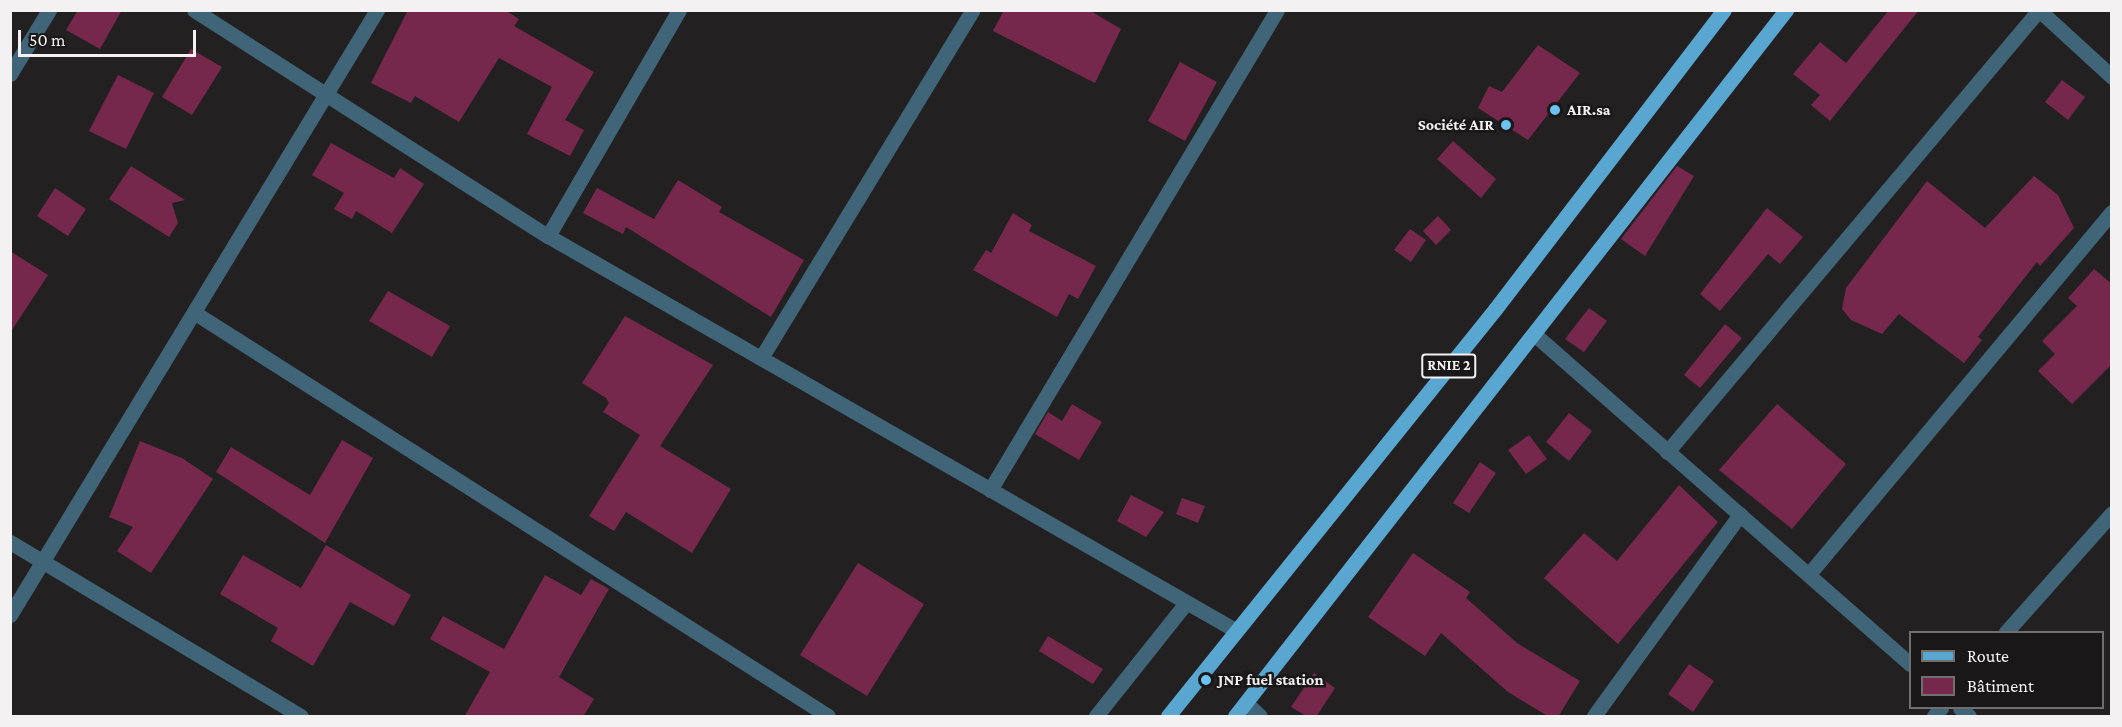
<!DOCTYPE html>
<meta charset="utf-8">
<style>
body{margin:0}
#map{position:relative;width:2122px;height:727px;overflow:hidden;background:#232021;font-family:"Crimson Pro",serif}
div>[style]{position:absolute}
.building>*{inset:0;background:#75284b}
.minor>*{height:15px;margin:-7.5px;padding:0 7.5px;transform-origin:7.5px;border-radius:7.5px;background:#406478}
.primary>*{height:15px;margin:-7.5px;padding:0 7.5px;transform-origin:7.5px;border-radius:7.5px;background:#59a7d0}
.dots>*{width:16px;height:16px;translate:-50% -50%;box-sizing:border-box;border:3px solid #1a1718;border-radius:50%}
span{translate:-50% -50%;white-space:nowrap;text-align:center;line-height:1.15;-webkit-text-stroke:5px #1a1718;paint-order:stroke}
.shield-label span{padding:2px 4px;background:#1a1718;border:2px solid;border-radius:4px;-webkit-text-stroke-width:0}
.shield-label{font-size:15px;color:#f4f1f2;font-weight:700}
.poi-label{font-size:16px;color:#f4f1f2;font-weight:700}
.left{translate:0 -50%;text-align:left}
.right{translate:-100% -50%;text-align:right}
.frame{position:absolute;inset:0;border:12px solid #f4f1f2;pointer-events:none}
.legend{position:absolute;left:1909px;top:631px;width:195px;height:78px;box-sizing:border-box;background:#1a1718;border:2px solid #716e6f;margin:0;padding:8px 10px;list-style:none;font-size:18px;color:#f4f1f2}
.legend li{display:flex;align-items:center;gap:12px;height:30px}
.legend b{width:30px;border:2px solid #716e6f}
.scale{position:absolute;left:18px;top:30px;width:178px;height:27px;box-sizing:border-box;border:3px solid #f4f1f2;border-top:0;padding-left:8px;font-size:18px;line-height:21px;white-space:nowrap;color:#f4f1f2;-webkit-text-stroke:4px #1a1718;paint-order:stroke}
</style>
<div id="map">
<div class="building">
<i style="clip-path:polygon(78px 10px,122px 10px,100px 49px,66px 30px)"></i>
<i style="clip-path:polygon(408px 10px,505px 10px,519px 19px,514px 26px,594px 72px,565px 120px,584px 130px,570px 156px,527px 134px,552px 87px,499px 58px,459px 122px,415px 96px,411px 103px,371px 83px)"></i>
<i style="clip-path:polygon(1004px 10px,1089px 10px,1121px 29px,1095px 83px,993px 31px)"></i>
<i style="clip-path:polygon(1889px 10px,1919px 10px,1830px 121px,1811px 105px,1820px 95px,1793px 74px,1820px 42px,1846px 63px)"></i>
<i style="clip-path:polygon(1538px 45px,1580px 73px,1528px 140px,1478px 108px,1489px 86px,1502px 92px)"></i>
<i style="clip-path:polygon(191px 49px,222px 67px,192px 115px,162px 97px)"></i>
<i style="clip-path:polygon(1180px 62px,1217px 82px,1185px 141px,1148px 121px)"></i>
<i style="clip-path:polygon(118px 75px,154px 93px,126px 149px,89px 131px)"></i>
<i style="clip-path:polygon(2062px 80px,2085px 97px,2068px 120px,2045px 102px)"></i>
<i style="clip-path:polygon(1453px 141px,1496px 179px,1481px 198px,1437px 159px)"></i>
<i style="clip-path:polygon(331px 143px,394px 178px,400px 168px,424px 184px,392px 233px,356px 211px,352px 219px,334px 209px,344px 193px,312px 175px)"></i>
<i style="clip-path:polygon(131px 166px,185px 200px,172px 203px,178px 223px,169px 237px,109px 199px)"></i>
<i style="clip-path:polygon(1677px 166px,1694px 176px,1645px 256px,1621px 239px)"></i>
<i style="clip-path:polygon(2034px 176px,2058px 195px,2074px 228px,2040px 266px,2037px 262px,1978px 337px,1982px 340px,1964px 363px,1899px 314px,1882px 334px,1851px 320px,1842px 309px,1846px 288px,1927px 181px,1985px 228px)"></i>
<i style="clip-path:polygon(678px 180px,722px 207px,719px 212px,804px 260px,771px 317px,626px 227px,623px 234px,583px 213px,597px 188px,654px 219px)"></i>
<i style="clip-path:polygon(55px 188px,86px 209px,68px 236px,37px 216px)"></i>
<i style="clip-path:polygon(1767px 208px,1803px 237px,1780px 264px,1768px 254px,1720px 311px,1700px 294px)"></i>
<i style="clip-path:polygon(1013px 213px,1032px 225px,1029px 231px,1096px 266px,1078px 299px,1069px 294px,1057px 317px,973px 270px,986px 250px,991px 253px)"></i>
<i style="clip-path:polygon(1438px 216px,1451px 230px,1436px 245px,1423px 231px)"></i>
<i style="clip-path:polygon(1410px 229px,1426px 240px,1411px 262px,1394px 250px)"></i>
<i style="clip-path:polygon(10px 251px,48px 275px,10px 333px)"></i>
<i style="clip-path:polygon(2094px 269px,2112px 284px,2112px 364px,2072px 404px,2038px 371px,2055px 354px,2042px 341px,2077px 306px,2068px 298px)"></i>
<i style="clip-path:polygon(388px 291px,450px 326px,432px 357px,369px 321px)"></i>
<i style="clip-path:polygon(1589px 308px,1607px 321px,1584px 352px,1565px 339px)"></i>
<i style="clip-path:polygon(625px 316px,713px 365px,660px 446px,731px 489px,692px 553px,626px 512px,614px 531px,589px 516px,640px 435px,603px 412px,609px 403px,606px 398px,582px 383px)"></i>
<i style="clip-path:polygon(1725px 324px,1742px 338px,1700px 388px,1684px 375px)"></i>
<i style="clip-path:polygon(1072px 404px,1102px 422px,1079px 460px,1035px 434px,1048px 412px,1062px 421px)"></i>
<i style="clip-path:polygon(1777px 404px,1846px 464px,1792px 529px,1719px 470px)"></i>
<i style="clip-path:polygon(1569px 413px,1592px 431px,1569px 461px,1546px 442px)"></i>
<i style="clip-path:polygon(1529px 435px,1547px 459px,1526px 474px,1508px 450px)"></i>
<i style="clip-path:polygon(342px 440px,373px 458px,325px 543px,216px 472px,231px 447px,310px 495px)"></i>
<i style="clip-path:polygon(140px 441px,182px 458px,213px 479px,151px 573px,117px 551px,133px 527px,109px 517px)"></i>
<i style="clip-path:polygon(1480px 462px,1496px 473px,1469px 513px,1453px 503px)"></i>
<i style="clip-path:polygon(1679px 485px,1718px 522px,1618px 644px,1544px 578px,1584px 533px,1617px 561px)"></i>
<i style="clip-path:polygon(1131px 495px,1164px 512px,1146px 537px,1117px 521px)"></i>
<i style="clip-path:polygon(1182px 498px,1205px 506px,1198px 523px,1176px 514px)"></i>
<i style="clip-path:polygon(326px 545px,411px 595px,394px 626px,350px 602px,313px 666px,271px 641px,278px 628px,220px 594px,243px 555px,301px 588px)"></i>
<i style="clip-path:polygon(1413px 553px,1470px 592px,1466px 598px,1517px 643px,1580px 681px,1558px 717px,1549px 717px,1508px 692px,1441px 633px,1425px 656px,1368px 617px)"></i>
<i style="clip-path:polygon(858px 563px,924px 604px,867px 696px,800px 655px)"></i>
<i style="clip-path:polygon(545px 575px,581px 595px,591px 579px,609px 589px,559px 677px,594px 699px,583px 717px,464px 717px,490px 672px,430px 639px,443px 616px,504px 649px)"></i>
<i style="clip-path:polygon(1048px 636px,1103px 669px,1093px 684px,1039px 651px)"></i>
<i style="clip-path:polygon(1689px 664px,1714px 681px,1693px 712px,1668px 694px)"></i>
<i style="clip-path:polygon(1314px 673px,1335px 688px,1316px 717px,1308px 717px,1291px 707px)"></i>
</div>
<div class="minor">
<i style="left:194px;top:10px;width:420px;rotate:32.6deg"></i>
<i style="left:548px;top:236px;width:792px;rotate:29.83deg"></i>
<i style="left:2039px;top:10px;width:99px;rotate:42.5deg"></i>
<i style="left:10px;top:74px;width:75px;rotate:-58.6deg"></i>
<i style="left:548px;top:236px;width:261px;rotate:-59.9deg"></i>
<i style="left:195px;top:313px;width:750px;rotate:32.48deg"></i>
<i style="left:1534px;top:334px;width:500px;rotate:41.27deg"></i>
<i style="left:761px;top:358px;width:407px;rotate:-58.7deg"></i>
<i style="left:1667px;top:452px;width:578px;rotate:-49.92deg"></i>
<i style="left:990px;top:490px;width:559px;rotate:-59.12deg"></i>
<i style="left:10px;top:542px;width:339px;rotate:30.9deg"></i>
<i style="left:1809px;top:574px;width:472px;rotate:-50.1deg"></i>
<i style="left:10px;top:615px;width:708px;rotate:-58.76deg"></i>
<i style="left:2006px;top:632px;width:159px;rotate:-48.3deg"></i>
<i style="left:1246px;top:703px;width:19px;rotate:43deg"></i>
<i style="left:1960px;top:708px;width:12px;rotate:42deg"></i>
<i style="left:1096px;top:716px;width:144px;rotate:-51.5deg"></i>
<i style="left:1594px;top:716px;width:249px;rotate:-54.1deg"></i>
<i style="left:1934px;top:716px;width:11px;rotate:-49deg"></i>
</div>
<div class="primary">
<i style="left:1168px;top:716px;width:523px;rotate:-51.2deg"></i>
<i style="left:1496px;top:308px;width:375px;rotate:-52.6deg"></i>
<i style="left:1235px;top:716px;width:896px;rotate:-52.03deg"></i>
</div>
<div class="dots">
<i style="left:1555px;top:110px;background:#6bc3f2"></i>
<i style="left:1506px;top:125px;background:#6bc3f2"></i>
<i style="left:1206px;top:680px;background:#6bc3f2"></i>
</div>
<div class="shield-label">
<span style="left:1449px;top:366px">RNIE 2</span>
</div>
<div class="poi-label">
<span class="left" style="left:1567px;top:110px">AIR.sa</span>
<span class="right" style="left:1494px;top:125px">Société AIR</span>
<span class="left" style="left:1218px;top:680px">JNP fuel station</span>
</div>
<div class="frame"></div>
<ul class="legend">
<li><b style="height:8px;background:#59a7d0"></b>Route</li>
<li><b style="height:16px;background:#75284b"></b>Bâtiment</li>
</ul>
<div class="scale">50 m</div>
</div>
